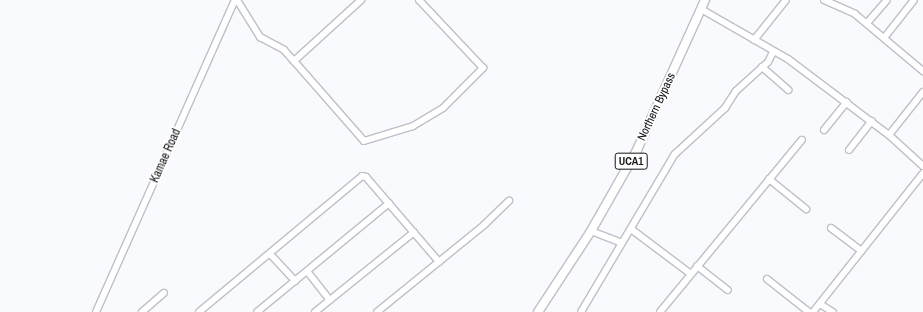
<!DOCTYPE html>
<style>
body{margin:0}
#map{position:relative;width:923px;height:312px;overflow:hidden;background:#f9fafe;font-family:"Archivo Narrow",sans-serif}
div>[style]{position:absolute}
.roads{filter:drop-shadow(1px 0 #bec0c7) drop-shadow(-1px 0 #bec0c7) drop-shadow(0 1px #bec0c7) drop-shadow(0 -1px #bec0c7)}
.minor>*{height:6px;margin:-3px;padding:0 3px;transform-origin:3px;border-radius:3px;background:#fff}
.major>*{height:8px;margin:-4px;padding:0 4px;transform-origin:4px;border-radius:4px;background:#fff}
span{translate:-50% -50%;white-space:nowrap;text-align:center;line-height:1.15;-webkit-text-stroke:4px #fff;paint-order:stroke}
.shield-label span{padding:1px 3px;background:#fff;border:1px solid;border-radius:3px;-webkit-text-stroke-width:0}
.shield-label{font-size:11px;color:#141517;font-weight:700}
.street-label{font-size:12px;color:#141517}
</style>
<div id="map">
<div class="roads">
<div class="minor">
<i style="left:237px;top:0;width:44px;rotate:58.1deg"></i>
<i style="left:260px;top:37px;width:27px;rotate:28deg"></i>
<i style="left:284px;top:50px;width:15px;rotate:48deg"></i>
<i style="left:294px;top:61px;width:91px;rotate:-42.3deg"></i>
<i style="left:824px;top:0;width:34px;rotate:24deg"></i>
<i style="left:855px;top:14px;width:89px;rotate:40deg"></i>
<i style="left:701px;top:9px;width:100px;rotate:29.9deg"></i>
<i style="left:788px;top:59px;width:126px;rotate:37deg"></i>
<i style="left:889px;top:135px;width:46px;rotate:42.4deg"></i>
<i style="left:867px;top:23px;width:30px;rotate:-49deg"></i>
<i style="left:884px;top:38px;width:48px;rotate:-51.7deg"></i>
<i style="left:754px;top:40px;width:51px;rotate:-51.3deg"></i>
<i style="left:294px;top:61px;width:106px;rotate:48.8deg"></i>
<i style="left:364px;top:141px;width:51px;rotate:-17deg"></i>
<i style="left:413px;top:126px;width:35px;rotate:-31deg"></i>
<i style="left:443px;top:108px;width:57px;rotate:-45deg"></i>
<i style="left:483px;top:68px;width:93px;rotate:-133.3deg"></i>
<i style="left:762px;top:67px;width:35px;rotate:41deg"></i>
<i style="left:824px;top:130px;width:36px;rotate:-51deg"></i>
<i style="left:889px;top:135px;width:55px;rotate:-51.7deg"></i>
<i style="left:849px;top:150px;width:37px;rotate:-52deg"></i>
<i style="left:769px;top:179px;width:48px;rotate:39deg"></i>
<i style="left:831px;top:228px;width:38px;rotate:37deg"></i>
<i style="left:631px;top:229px;width:75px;rotate:36.9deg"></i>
<i style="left:591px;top:231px;width:33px;rotate:21deg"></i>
<i style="left:270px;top:254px;width:37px;rotate:47deg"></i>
<i style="left:697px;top:266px;width:39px;rotate:38deg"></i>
<i style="left:307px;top:271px;width:37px;rotate:52deg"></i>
<i style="left:767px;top:279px;width:53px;rotate:38.2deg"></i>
<i style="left:820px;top:304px;width:15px;rotate:32deg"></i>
<i style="left:96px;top:312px;width:342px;rotate:-66deg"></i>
<i style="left:142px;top:312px;width:29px;rotate:-41deg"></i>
<i style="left:199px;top:312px;width:212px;rotate:-39.8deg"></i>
<i style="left:362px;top:176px;width:4px;rotate:14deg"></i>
<i style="left:366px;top:177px;width:112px;rotate:49.3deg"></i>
<i style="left:257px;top:312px;width:171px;rotate:-39.5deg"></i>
<i style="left:315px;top:312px;width:127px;rotate:-38.9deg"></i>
<i style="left:377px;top:312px;width:138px;rotate:-39.1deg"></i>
<i style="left:484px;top:225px;width:35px;rotate:-44deg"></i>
<i style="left:581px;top:312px;width:184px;rotate:-59.3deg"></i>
<i style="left:675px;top:154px;width:68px;rotate:-42.6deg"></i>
<i style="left:725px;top:108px;width:20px;rotate:-57deg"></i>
<i style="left:736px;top:91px;width:43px;rotate:-42.2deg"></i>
<i style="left:768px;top:62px;width:11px;rotate:-63deg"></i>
<i style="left:660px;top:312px;width:223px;rotate:-50.5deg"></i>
<i style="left:813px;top:312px;width:177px;rotate:-51.6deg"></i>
</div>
<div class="major">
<i style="left:538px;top:312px;width:97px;rotate:-56.8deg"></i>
<i style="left:591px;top:231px;width:93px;rotate:-60.4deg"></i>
<i style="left:637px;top:150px;width:165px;rotate:-65.6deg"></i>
</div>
</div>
<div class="shield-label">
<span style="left:631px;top:161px">UCA1</span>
</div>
<div class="street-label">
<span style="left:657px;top:107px;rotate:-65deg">Northern Bypass</span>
<span style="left:166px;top:156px;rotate:-66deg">Kamae Road</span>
</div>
</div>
